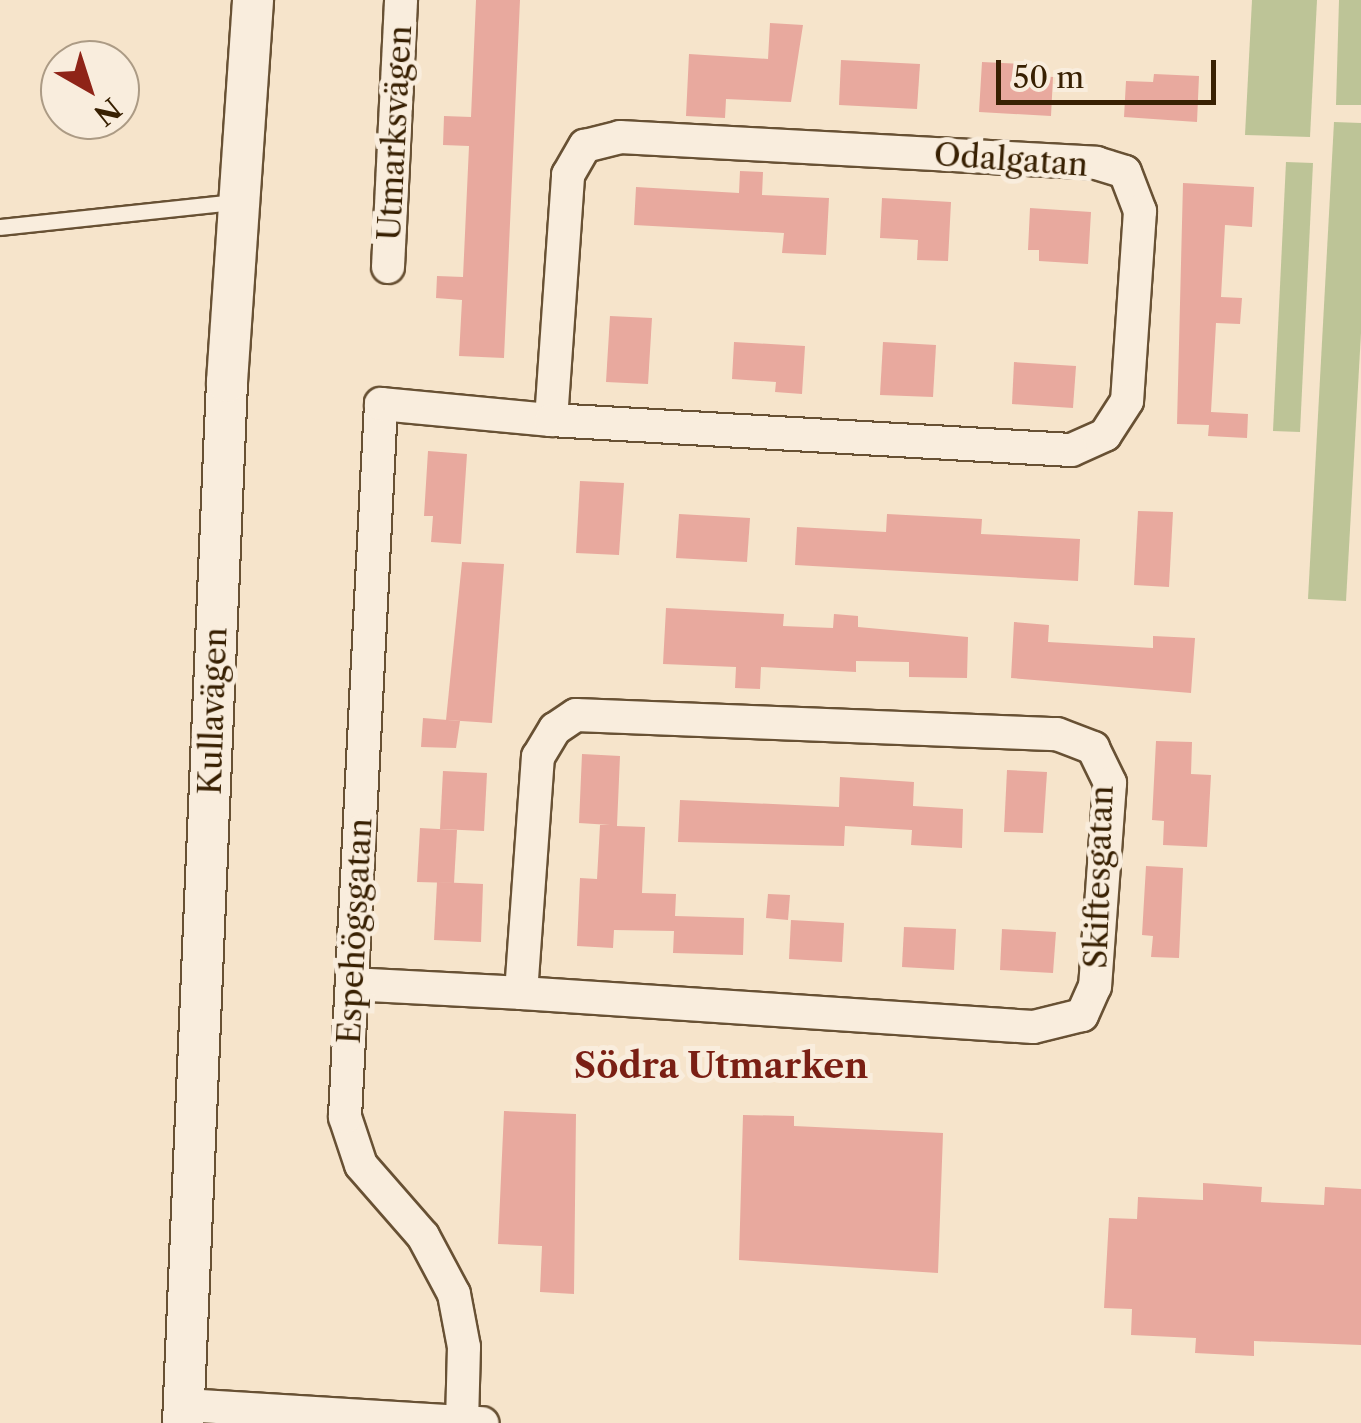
<!DOCTYPE html>
<meta charset="utf-8">
<style>
body{margin:0}
#map{position:relative;width:1361px;height:1423px;overflow:hidden;background:#f6e4cb;font-family:"Libre Caslon Text",serif}
div>[style]{position:absolute}
.green>*{inset:0;background:#bdc497}
.building>*{inset:0;background:#e8a99e}
.roads{filter:drop-shadow(2px 0 #685134) drop-shadow(-2px 0 #685134) drop-shadow(0 2px #685134) drop-shadow(0 -2px #685134)}
.service>*{height:15px;margin:-7.5px;padding:0 7.5px;transform-origin:7.5px;border-radius:7.5px;background:#f9eddd}
.minor>*{height:32px;margin:-16px;padding:0 16px;transform-origin:16px;border-radius:16px;background:#f9eddd}
.tertiary>*{height:40px;margin:-20px;padding:0 20px;transform-origin:20px;border-radius:20px;background:#f9eddd}
span{translate:-50% -50%;white-space:nowrap;text-align:center;line-height:1.15;-webkit-text-stroke:10px #f9eddd;paint-order:stroke}
.street-label{font-size:32px;color:#382002}
.neighbourhood-label{font-size:35px;color:#7a1f14;font-weight:700}
.north{position:absolute;left:40px;top:40px;width:100px;height:100px;box-sizing:border-box;background:#f9eddd;border:2px solid #ac9b85;border-radius:50%;rotate:141deg;font-size:28px;font-weight:700;line-height:40px;text-align:center;color:#382002}
.north::after{content:'';display:block;margin:auto;width:35px;height:45px;background:#8f2418;clip-path:polygon(50% 0,100% 100%,50% 72%,0 100%)}
.scale{position:absolute;left:996px;top:60px;width:220px;height:45px;box-sizing:border-box;border:5px solid #382002;border-top:0;padding-left:12px;font-size:30px;line-height:35px;white-space:nowrap;color:#382002;-webkit-text-stroke:8px #f9eddd;paint-order:stroke}
</style>
<div id="map">
<div class="green">
<i style="clip-path:polygon(1252px 0,1317px 0,1310px 137px,1245px 135px)"></i>
<i style="clip-path:polygon(1339px 0,1361px 0,1361px 105px,1336px 105px)"></i>
<i style="clip-path:polygon(1334px 122px,1361px 123px,1361px 333px,1346px 601px,1308px 599px)"></i>
<i style="clip-path:polygon(1286px 162px,1313px 163px,1300px 432px,1273px 431px)"></i>
</div>
<div class="building">
<i style="clip-path:polygon(476px 0,520px 0,504px 358px,459px 356px,462px 300px,436px 298px,437px 276px,463px 277px,469px 146px,443px 145px,444px 116px,471px 117px)"></i>
<i style="clip-path:polygon(770px 23px,803px 25px,791px 102px,726px 99px,725px 118px,686px 116px,689px 54px,768px 59px)"></i>
<i style="clip-path:polygon(841px 60px,920px 64px,917px 109px,839px 105px)"></i>
<i style="clip-path:polygon(982px 62px,1025px 64px,1024px 75px,1053px 77px,1051px 116px,979px 112px)"></i>
<i style="clip-path:polygon(1154px 74px,1199px 76px,1197px 122px,1124px 117px,1126px 81px,1153px 82px)"></i>
<i style="clip-path:polygon(740px 171px,763px 172px,762px 195px,829px 198px,826px 255px,782px 253px,784px 233px,634px 225px,636px 187px,739px 193px)"></i>
<i style="clip-path:polygon(1183px 183px,1254px 187px,1252px 227px,1225px 225px,1221px 297px,1242px 298px,1240px 324px,1216px 323px,1211px 412px,1248px 414px,1247px 438px,1208px 436px,1209px 425px,1177px 424px)"></i>
<i style="clip-path:polygon(882px 198px,951px 202px,948px 261px,917px 260px,918px 240px,880px 238px)"></i>
<i style="clip-path:polygon(1030px 208px,1091px 212px,1088px 264px,1039px 261px,1039px 250px,1028px 250px)"></i>
<i style="clip-path:polygon(610px 316px,652px 318px,648px 384px,606px 382px)"></i>
<i style="clip-path:polygon(734px 342px,805px 346px,802px 394px,775px 392px,776px 382px,732px 379px)"></i>
<i style="clip-path:polygon(883px 342px,936px 345px,933px 397px,880px 395px)"></i>
<i style="clip-path:polygon(1014px 362px,1076px 366px,1073px 408px,1012px 404px)"></i>
<i style="clip-path:polygon(428px 451px,467px 454px,461px 544px,431px 542px,433px 516px,424px 516px)"></i>
<i style="clip-path:polygon(580px 481px,624px 483px,619px 555px,576px 553px)"></i>
<i style="clip-path:polygon(1138px 511px,1173px 512px,1169px 587px,1134px 585px)"></i>
<i style="clip-path:polygon(679px 514px,750px 518px,747px 562px,676px 558px)"></i>
<i style="clip-path:polygon(887px 514px,982px 519px,981px 534px,1080px 539px,1078px 581px,795px 565px,797px 527px,886px 532px)"></i>
<i style="clip-path:polygon(462px 562px,504px 564px,492px 723px,446px 720px)"></i>
<i style="clip-path:polygon(666px 608px,784px 614px,783px 626px,833px 628px,834px 614px,858px 616px,858px 627px,968px 637px,967px 678px,909px 677px,909px 662px,856px 661px,856px 672px,761px 667px,760px 689px,735px 688px,736px 667px,663px 664px)"></i>
<i style="clip-path:polygon(1014px 622px,1049px 625px,1048px 642px,1153px 648px,1153px 636px,1195px 638px,1191px 693px,1011px 678px)"></i>
<i style="clip-path:polygon(423px 718px,460px 721px,456px 748px,421px 747px)"></i>
<i style="clip-path:polygon(1156px 741px,1192px 742px,1191px 774px,1211px 775px,1207px 847px,1163px 845px,1164px 821px,1152px 820px)"></i>
<i style="clip-path:polygon(582px 754px,620px 756px,617px 826px,645px 827px,642px 893px,676px 894px,675px 916px,744px 918px,743px 955px,673px 953px,674px 931px,614px 930px,613px 948px,577px 946px,580px 878px,597px 879px,600px 825px,610px 825px,579px 823px)"></i>
<i style="clip-path:polygon(1007px 770px,1047px 772px,1043px 833px,1004px 832px)"></i>
<i style="clip-path:polygon(443px 771px,487px 773px,484px 831px,440px 829px)"></i>
<i style="clip-path:polygon(840px 777px,914px 782px,913px 806px,963px 809px,962px 848px,911px 845px,912px 830px,845px 826px,844px 846px,678px 842px,680px 800px,839px 807px)"></i>
<i style="clip-path:polygon(420px 828px,457px 830px,454px 883px,417px 882px)"></i>
<i style="clip-path:polygon(1146px 866px,1183px 868px,1179px 958px,1151px 957px,1153px 936px,1142px 935px)"></i>
<i style="clip-path:polygon(437px 882px,483px 884px,481px 942px,434px 940px)"></i>
<i style="clip-path:polygon(768px 894px,790px 895px,788px 920px,766px 918px)"></i>
<i style="clip-path:polygon(791px 920px,844px 923px,842px 962px,789px 959px)"></i>
<i style="clip-path:polygon(904px 927px,956px 929px,954px 970px,902px 967px)"></i>
<i style="clip-path:polygon(1002px 929px,1056px 932px,1053px 973px,1000px 970px)"></i>
<i style="clip-path:polygon(504px 1111px,576px 1114px,574px 1294px,540px 1292px,542px 1246px,498px 1244px)"></i>
<i style="clip-path:polygon(743px 1115px,794px 1116px,794px 1126px,943px 1133px,938px 1273px,739px 1260px)"></i>
<i style="clip-path:polygon(1203px 1183px,1262px 1187px,1261px 1202px,1324px 1205px,1325px 1187px,1361px 1189px,1361px 1345px,1254px 1341px,1254px 1356px,1195px 1353px,1196px 1338px,1131px 1335px,1132px 1309px,1104px 1308px,1109px 1218px,1137px 1219px,1138px 1197px,1203px 1200px)"></i>
</div>
<div class="roads">
<div class="service">
<i style="left:0;top:227px;width:236px;rotate:-6.1deg"></i>
</div>
<div class="minor">
<i style="left:388px;top:267px;width:267px;rotate:-87.2deg"></i>
<i style="left:352px;top:984px;width:169px;rotate:3deg"></i>
<i style="left:521px;top:993px;width:237px;rotate:-85.9deg"></i>
<i style="left:538px;top:757px;width:33px;rotate:-59deg"></i>
<i style="left:555px;top:729px;width:25px;rotate:-34deg"></i>
<i style="left:576px;top:715px;width:481px;rotate:2.3deg"></i>
<i style="left:1057px;top:734px;width:39px;rotate:21deg"></i>
<i style="left:1093px;top:748px;width:39px;rotate:64deg"></i>
<i style="left:1110px;top:783px;width:204px;rotate:94.2deg"></i>
<i style="left:1095px;top:986px;width:32px;rotate:114deg"></i>
<i style="left:1082px;top:1015px;width:50px;rotate:166.2deg"></i>
<i style="left:1033px;top:1027px;width:513px;rotate:-176.2deg"></i>
<i style="left:184px;top:1405px;width:299px;rotate:3.5deg"></i>
<i style="left:462px;top:1423px;width:76px;rotate:-88.5deg"></i>
<i style="left:464px;top:1347px;width:54px;rotate:-100.7deg"></i>
<i style="left:454px;top:1294px;width:66px;rotate:-118.1deg"></i>
<i style="left:423px;top:1236px;width:94px;rotate:-131.1deg"></i>
<i style="left:361px;top:1165px;width:51px;rotate:-108.4deg"></i>
<i style="left:345px;top:1117px;width:714px;rotate:-87.11deg"></i>
<i style="left:381px;top:404px;width:171px;rotate:5.4deg"></i>
<i style="left:551px;top:420px;width:246px;rotate:-86deg"></i>
<i style="left:568px;top:175px;width:34px;rotate:-60deg"></i>
<i style="left:585px;top:146px;width:36px;rotate:-14deg"></i>
<i style="left:620px;top:137px;width:477px;rotate:3.1deg"></i>
<i style="left:1096px;top:163px;width:30px;rotate:17deg"></i>
<i style="left:1125px;top:172px;width:42px;rotate:69deg"></i>
<i style="left:1140px;top:211px;width:190px;rotate:93.9deg"></i>
<i style="left:1127px;top:401px;width:40px;rotate:122.9deg"></i>
<i style="left:1105px;top:435px;width:37px;rotate:156deg"></i>
<i style="left:1071px;top:450px;width:521px;rotate:-176.7deg"></i>
</div>
<div class="tertiary">
<i style="left:183px;top:1423px;width:1042px;rotate:-87.58deg"></i>
<i style="left:227px;top:382px;width:383px;rotate:-86.1deg"></i>
</div>
</div>
<div class="street-label">
<span style="left:395px;top:133px;rotate:-87deg">Utmarksvägen</span>
<span style="left:1011px;top:160px;rotate:4deg">Odalgatan</span>
<span style="left:213px;top:711px;rotate:-88deg">Kullavägen</span>
<span style="left:1099px;top:877px;rotate:-88deg">Skiftesgatan</span>
<span style="left:355px;top:931px;rotate:-87deg">Espehögsgatan</span>
</div>
<div class="neighbourhood-label">
<span style="left:721px;top:1066px">Södra Utmarken</span>
</div>
<div class="north">N</div>
<div class="scale">50 m</div>
</div>
